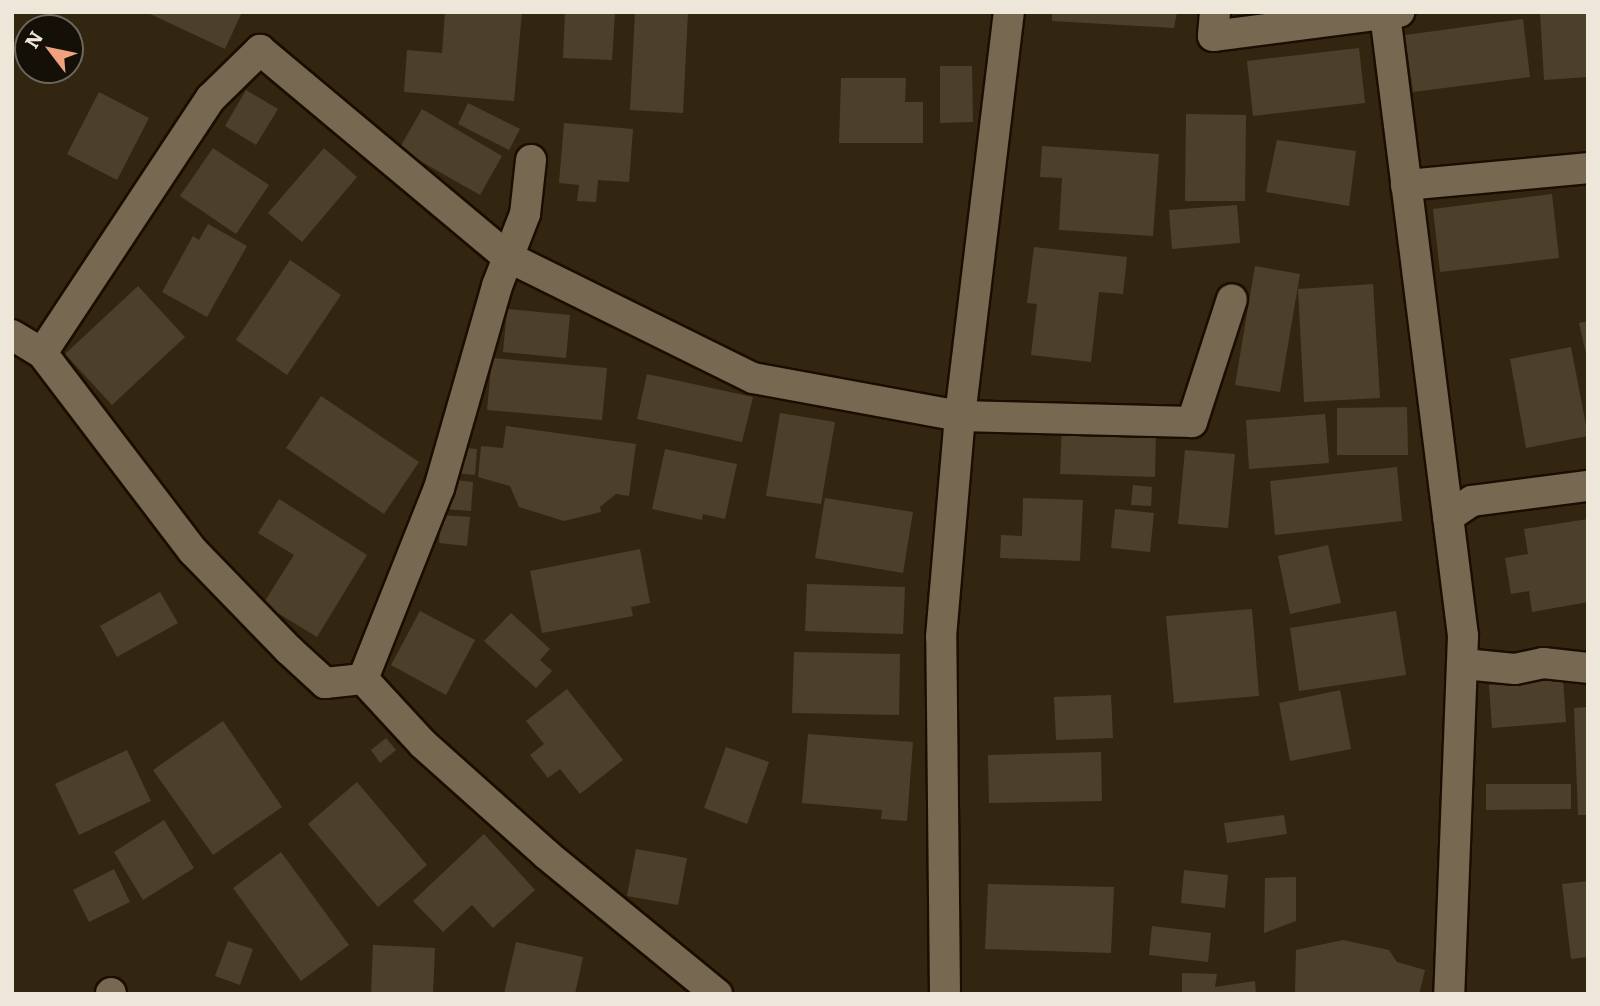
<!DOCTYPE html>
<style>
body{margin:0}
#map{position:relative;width:1600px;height:1006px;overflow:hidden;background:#322611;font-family:Literata,serif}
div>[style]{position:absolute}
.building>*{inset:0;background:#4d402b}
.roads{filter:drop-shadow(2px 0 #190e00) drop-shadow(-2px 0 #190e00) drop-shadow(0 2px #190e00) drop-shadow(0 -2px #190e00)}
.street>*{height:30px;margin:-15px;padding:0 15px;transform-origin:15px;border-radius:15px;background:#766851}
span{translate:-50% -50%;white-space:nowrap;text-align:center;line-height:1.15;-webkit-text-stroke:5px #151007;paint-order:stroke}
.frame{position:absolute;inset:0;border:14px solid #eee6d9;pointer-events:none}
.north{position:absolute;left:14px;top:14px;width:70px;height:70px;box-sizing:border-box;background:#151007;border:2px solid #6c665b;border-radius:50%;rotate:302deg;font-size:19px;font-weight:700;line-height:28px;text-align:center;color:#eee6d9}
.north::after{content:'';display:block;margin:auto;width:24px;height:32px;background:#f1a17d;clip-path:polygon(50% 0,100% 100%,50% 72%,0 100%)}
</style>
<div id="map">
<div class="building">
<i style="clip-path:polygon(146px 12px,242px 12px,225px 49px)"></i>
<i style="clip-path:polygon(445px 12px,522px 12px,514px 101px,404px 92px,407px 50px,442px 53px)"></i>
<i style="clip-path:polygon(565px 12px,615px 12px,612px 60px,563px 58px)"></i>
<i style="clip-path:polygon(635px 12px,688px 12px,683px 113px,630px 110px)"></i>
<i style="clip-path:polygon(1052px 12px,1177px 12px,1174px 28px,1052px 21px)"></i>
<i style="clip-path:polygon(1540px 12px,1588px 12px,1588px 77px,1544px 80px)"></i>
<i style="clip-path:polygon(1523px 19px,1530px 77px,1413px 92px,1405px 35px)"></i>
<i style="clip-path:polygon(1359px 48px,1365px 103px,1253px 116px,1247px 61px)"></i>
<i style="clip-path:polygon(940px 66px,972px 66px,973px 122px,940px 123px)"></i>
<i style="clip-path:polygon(841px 78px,906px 78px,905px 102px,923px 102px,923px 143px,839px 143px)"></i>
<i style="clip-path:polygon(246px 90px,278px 109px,256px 145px,225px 126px)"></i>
<i style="clip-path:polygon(99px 92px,149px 118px,117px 180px,67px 154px)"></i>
<i style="clip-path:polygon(468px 103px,520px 129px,509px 150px,458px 124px)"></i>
<i style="clip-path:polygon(422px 109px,502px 156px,480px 195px,399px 149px)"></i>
<i style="clip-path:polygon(1186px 114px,1246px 115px,1245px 201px,1185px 201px)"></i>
<i style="clip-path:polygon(564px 123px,633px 129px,629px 182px,598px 180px,596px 202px,577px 201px,579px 185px,559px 183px)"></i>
<i style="clip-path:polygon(1277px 140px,1356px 151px,1349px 206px,1266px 192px)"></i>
<i style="clip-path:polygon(1042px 146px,1159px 154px,1153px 236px,1059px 230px,1062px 178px,1040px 177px)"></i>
<i style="clip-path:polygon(213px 148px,269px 185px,236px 234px,180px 196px)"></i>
<i style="clip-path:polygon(324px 148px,357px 177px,302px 242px,268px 213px)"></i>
<i style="clip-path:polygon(1552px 194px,1559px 258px,1440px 272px,1433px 209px)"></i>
<i style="clip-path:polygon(1237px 205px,1240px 243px,1172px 249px,1169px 210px)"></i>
<i style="clip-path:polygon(208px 224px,247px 246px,207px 317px,162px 292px,193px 236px,199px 240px)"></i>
<i style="clip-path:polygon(1034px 247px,1127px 257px,1123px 294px,1099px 292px,1091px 362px,1031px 355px,1037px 304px,1027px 303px)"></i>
<i style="clip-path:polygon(290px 260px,341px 295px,287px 375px,236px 340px)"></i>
<i style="clip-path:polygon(1255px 266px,1300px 274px,1280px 392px,1235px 385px)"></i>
<i style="clip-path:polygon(1373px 284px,1380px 398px,1304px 402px,1298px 289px)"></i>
<i style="clip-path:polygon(138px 286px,185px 337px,112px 405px,65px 354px)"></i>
<i style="clip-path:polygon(507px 309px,570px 315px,566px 358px,503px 352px)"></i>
<i style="clip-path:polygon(1588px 321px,1588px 358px,1587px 358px,1579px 323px)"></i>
<i style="clip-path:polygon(1571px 347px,1588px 436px,1526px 448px,1510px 359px)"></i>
<i style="clip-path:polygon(492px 358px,607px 368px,602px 420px,487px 410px)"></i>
<i style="clip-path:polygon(647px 374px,753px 397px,742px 442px,637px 419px)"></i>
<i style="clip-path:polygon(321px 396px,419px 462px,384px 514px,286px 448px)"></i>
<i style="clip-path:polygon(1407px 407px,1408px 455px,1337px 455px,1337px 408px)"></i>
<i style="clip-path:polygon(780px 413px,835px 422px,821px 504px,766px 496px)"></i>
<i style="clip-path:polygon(1325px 414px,1329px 463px,1249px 469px,1246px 420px)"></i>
<i style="clip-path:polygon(1062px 425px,1156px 427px,1155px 477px,1060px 474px)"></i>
<i style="clip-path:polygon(506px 426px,636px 444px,629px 496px,616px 494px,600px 507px,601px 512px,564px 521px,519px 507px,510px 486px,478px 477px,481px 446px,503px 448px)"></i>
<i style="clip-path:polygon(456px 447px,477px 449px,475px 475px,454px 473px)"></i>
<i style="clip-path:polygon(665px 449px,737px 464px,725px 519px,703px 514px,702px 520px,652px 509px)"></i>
<i style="clip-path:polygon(1185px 450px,1235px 454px,1228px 528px,1178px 524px)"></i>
<i style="clip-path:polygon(1397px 467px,1402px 521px,1275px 535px,1270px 481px)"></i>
<i style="clip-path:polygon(446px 479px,473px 482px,471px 511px,443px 509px)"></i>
<i style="clip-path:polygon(1133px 485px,1152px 487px,1151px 506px,1131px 505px)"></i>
<i style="clip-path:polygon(825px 498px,913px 512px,903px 573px,815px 558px)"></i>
<i style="clip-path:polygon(1023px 498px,1083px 500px,1080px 561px,1000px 558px,1001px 535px,1022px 536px)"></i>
<i style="clip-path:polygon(279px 499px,367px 555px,317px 637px,263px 604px,294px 555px,258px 533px)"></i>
<i style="clip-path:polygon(1115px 509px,1154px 513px,1150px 552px,1111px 548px)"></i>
<i style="clip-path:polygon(441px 515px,470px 517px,467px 546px,439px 543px)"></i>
<i style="clip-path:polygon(1588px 519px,1588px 602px,1532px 612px,1529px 591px,1511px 594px,1505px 558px,1528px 554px,1524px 529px)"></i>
<i style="clip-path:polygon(1328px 545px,1341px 603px,1290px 614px,1278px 556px)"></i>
<i style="clip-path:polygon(640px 549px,650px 603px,631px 607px,633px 616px,542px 633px,530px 571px)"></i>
<i style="clip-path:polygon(807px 584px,905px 587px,903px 634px,805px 631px)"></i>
<i style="clip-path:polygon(160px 592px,178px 623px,117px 657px,100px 626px)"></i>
<i style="clip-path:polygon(1252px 609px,1259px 696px,1174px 703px,1166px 616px)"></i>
<i style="clip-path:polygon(420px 611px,475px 640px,446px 695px,391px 665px)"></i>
<i style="clip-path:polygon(1396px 611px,1406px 675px,1299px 691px,1290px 628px)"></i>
<i style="clip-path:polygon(511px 613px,550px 649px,540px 660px,552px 671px,536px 688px,484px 641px)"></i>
<i style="clip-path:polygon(794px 652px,900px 654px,899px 715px,792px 713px)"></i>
<i style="clip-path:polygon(1563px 679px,1566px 722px,1492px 728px,1489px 685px)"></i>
<i style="clip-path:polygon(567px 689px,623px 760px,580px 794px,560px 769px,548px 778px,530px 755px,544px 744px,526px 721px)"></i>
<i style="clip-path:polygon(1340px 690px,1351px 749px,1290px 761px,1279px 703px)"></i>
<i style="clip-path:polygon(1111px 695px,1113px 738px,1056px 740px,1054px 697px)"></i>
<i style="clip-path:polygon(1588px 707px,1588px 815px,1578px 815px,1574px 708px)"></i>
<i style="clip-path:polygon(223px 721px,282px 807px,213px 855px,153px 770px)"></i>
<i style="clip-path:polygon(808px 734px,913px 742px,907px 821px,881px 819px,882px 810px,802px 803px)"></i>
<i style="clip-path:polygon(386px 738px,396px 750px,380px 763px,371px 750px)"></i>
<i style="clip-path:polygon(726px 747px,769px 762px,747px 824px,704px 808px)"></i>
<i style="clip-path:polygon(127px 750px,151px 801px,79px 835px,55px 784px)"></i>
<i style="clip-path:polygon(1101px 752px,1102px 801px,989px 803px,988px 755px)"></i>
<i style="clip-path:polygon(357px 782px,427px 865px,378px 907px,308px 824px)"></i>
<i style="clip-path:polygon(1486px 784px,1571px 784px,1571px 809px,1486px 810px)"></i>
<i style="clip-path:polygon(1284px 815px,1287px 834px,1227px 843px,1224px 823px)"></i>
<i style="clip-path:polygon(164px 820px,194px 868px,143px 900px,114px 852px)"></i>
<i style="clip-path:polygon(484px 834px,535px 890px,493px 928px,472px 905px,443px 932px,413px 901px)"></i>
<i style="clip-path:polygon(636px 849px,687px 858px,678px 905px,627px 896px)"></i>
<i style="clip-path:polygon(281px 852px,349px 945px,301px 981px,233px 888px)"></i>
<i style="clip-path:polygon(114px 869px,130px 902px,89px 922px,73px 890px)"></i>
<i style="clip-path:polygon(1184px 870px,1228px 875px,1225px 908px,1181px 903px)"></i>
<i style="clip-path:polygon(1296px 877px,1296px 921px,1264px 933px,1265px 878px)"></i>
<i style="clip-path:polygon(1588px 881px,1588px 957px,1571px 959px,1562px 884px)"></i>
<i style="clip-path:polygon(988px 884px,1114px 887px,1111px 953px,985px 949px)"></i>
<i style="clip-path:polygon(1152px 926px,1211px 933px,1208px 962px,1149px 955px)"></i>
<i style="clip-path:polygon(1343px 940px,1389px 950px,1397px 962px,1425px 970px,1419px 994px,1295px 994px,1296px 950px)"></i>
<i style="clip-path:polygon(228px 941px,253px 949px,240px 985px,215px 976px)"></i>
<i style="clip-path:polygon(516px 942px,583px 957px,575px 994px,504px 994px)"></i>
<i style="clip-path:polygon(373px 945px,435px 948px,433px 994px,371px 994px)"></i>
<i style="clip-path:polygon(1182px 973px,1217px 974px,1215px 987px,1255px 981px,1256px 994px,1182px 994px)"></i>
</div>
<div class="roads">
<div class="street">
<i style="left:1215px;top:12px;width:24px;rotate:95deg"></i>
<i style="left:1213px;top:36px;width:188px;rotate:-7.4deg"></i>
<i style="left:1385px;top:14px;width:627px;rotate:82.85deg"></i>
<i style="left:1463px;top:636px;width:358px;rotate:92.2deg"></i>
<i style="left:531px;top:160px;width:54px;rotate:96.3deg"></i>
<i style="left:525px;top:214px;width:77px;rotate:111.3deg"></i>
<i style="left:497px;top:286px;width:210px;rotate:106deg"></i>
<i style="left:439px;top:488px;width:206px;rotate:111.7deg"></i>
<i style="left:363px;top:679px;width:88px;rotate:47.3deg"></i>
<i style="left:423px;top:744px;width:166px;rotate:41.8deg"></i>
<i style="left:547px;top:855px;width:220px;rotate:39.3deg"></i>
<i style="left:1406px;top:185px;width:183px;rotate:-5.3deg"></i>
<i style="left:12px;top:335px;width:35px;rotate:31deg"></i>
<i style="left:42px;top:353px;width:306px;rotate:-56.5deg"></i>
<i style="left:211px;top:98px;width:69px;rotate:-44.4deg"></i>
<i style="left:260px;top:50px;width:323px;rotate:39.9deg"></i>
<i style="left:508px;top:257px;width:273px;rotate:26.3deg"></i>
<i style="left:753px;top:378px;width:210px;rotate:10.4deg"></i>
<i style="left:960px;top:416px;width:232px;rotate:1.5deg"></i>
<i style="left:1192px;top:422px;width:129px;rotate:-72deg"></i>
<i style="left:42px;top:353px;width:249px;rotate:52.7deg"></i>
<i style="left:193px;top:551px;width:138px;rotate:45.9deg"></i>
<i style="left:289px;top:650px;width:49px;rotate:42.5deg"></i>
<i style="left:325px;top:683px;width:38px;rotate:-6deg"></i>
<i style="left:1448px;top:517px;width:29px;rotate:-34deg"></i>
<i style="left:1472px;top:501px;width:117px;rotate:-7.4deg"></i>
<i style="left:1464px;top:664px;width:51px;rotate:5.6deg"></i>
<i style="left:1515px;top:669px;width:29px;rotate:-12deg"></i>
<i style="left:1543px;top:663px;width:45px;rotate:6.3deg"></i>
<i style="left:111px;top:994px;width:1px;rotate:-90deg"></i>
<i style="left:945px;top:994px;width:357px;rotate:-90.6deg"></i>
<i style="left:941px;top:637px;width:222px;rotate:-85.1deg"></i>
<i style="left:960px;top:416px;width:407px;rotate:-83.1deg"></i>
</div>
</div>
<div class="frame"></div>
<div class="north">N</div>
</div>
